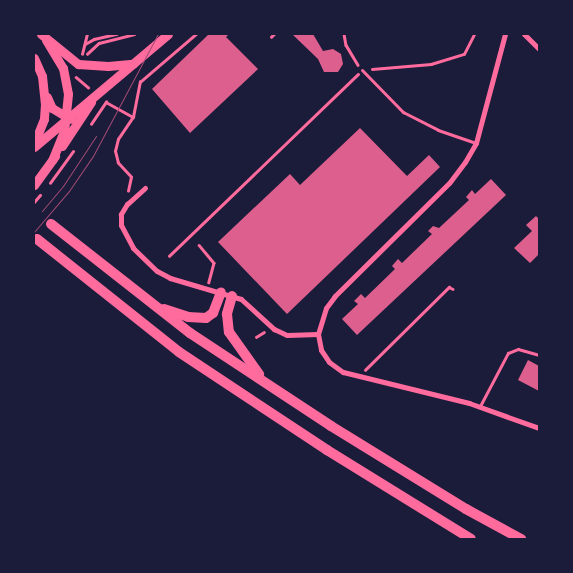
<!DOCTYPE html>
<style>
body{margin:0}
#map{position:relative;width:573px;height:573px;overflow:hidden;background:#1b1b3a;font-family:Ubuntu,sans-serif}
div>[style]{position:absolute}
.building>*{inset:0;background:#dd5f8e}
.path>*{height:2.5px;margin:-1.25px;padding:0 1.25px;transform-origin:1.25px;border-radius:1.25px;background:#ff6b9d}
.service>*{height:3px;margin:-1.5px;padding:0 1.5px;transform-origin:1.5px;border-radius:1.5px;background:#ff6b9d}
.minor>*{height:5px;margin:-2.5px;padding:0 2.5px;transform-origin:2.5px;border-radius:2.5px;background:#ff6b9d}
.secondary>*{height:9px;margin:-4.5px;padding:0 4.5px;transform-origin:4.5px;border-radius:4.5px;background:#ff6b9d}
.primary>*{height:10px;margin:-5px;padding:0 5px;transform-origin:5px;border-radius:5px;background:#ff6b9d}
.tram>*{height:1px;margin:-0.5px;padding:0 0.5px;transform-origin:0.5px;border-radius:0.5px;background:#a44b75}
span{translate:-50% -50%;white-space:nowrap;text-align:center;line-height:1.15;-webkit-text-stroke:4.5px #1b1b3a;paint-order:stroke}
.frame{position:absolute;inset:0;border:35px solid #1b1b3a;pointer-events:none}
</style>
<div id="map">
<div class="building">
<i style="clip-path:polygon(209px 34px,229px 34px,226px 37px,258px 69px,190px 133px,152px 89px)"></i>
<i style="clip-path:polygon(292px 34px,313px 34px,323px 51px,333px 49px,341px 54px,343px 64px,338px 72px,324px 72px,318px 59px)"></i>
<i style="clip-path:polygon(360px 128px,407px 176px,429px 155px,440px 167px,287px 314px,218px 242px,290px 174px,300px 185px)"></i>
<i style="clip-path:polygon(491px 179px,506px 195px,357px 335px,342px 319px,358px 304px,354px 301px,361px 294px,365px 298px,395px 269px,392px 266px,398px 259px,402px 263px,432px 234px,428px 231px,433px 226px,439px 228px,469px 200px,466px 197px,472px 190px,475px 194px)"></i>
<i style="clip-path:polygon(536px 216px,539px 219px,539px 254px,530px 263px,514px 248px,532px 231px,526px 225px)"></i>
<i style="clip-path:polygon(528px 360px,539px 366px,539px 391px,518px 380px)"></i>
</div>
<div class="path">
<i style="left:344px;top:34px;width:11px;rotate:80deg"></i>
<i style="left:346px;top:45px;width:23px;rotate:59deg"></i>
<i style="left:271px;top:37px;width:4px;rotate:-45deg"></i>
<i style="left:85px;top:44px;width:10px;rotate:-29deg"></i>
<i style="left:94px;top:39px;width:23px;rotate:-13deg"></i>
<i style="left:82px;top:54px;width:21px;rotate:-76deg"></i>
<i style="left:87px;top:54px;width:16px;rotate:-43deg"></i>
<i style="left:99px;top:43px;width:36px;rotate:-14deg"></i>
<i style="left:372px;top:69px;width:59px;rotate:-4.8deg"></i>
<i style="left:431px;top:64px;width:34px;rotate:-17deg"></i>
<i style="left:464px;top:54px;width:22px;rotate:-63deg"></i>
<i style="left:76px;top:77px;width:16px;rotate:40deg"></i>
<i style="left:106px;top:102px;width:31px;rotate:29deg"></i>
<i style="left:91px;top:124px;width:27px;rotate:-56deg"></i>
<i style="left:50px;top:183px;width:39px;rotate:-54deg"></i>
<i style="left:128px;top:191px;width:14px;rotate:-78deg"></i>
<i style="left:131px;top:177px;width:19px;rotate:-133deg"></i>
<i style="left:118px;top:163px;width:12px;rotate:-104deg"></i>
<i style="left:115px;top:151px;width:12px;rotate:-76deg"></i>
<i style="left:118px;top:139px;width:27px;rotate:-56deg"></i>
<i style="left:133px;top:117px;width:36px;rotate:-79deg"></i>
<i style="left:140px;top:82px;width:74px;rotate:-40.6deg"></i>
<i style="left:34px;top:202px;width:9px;rotate:-49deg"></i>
<i style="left:199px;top:245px;width:23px;rotate:50deg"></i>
<i style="left:214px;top:263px;width:20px;rotate:105deg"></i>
<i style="left:169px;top:256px;width:262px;rotate:-43.9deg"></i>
<i style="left:256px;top:337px;width:9px;rotate:-32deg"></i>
<i style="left:365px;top:370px;width:118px;rotate:-44.7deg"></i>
<i style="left:449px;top:287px;width:4px;rotate:27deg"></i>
</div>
<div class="service">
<i style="left:362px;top:70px;width:59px;rotate:45.7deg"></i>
<i style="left:403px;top:112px;width:39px;rotate:27deg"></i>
<i style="left:438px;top:130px;width:40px;rotate:18.9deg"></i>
<i style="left:480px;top:406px;width:60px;rotate:-62.2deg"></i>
<i style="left:508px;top:353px;width:11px;rotate:-22deg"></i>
<i style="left:518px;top:349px;width:22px;rotate:16deg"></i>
</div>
<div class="minor">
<i style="left:505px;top:34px;width:113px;rotate:104.9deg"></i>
<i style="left:476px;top:143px;width:22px;rotate:120deg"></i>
<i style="left:465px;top:162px;width:26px;rotate:127deg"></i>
<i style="left:449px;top:183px;width:161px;rotate:135.3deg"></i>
<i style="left:335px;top:296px;width:15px;rotate:127deg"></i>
<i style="left:326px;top:308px;width:27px;rotate:107deg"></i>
<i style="left:318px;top:334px;width:16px;rotate:79deg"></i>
<i style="left:321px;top:350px;width:14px;rotate:56deg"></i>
<i style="left:329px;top:362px;width:17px;rotate:36deg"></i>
<i style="left:343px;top:372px;width:130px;rotate:13.8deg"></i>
<i style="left:469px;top:403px;width:74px;rotate:19.7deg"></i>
<i style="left:524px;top:34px;width:21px;rotate:45deg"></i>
<i style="left:145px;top:188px;width:24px;rotate:138deg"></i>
<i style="left:127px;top:204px;width:12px;rotate:121deg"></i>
<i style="left:121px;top:214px;width:11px;rotate:90deg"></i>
<i style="left:121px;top:225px;width:26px;rotate:62deg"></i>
<i style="left:133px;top:248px;width:33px;rotate:44deg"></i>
<i style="left:157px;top:271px;width:15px;rotate:28deg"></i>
<i style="left:170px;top:278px;width:74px;rotate:16.5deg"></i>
<i style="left:241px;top:299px;width:45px;rotate:42.3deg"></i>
<i style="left:274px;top:329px;width:14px;rotate:25deg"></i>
<i style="left:287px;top:335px;width:31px;rotate:-2deg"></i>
</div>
<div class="secondary">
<i style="left:41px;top:34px;width:48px;rotate:39deg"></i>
<i style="left:78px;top:64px;width:30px;rotate:4deg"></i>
<i style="left:108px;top:66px;width:25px;rotate:-5deg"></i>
<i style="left:46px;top:40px;width:33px;rotate:59deg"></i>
<i style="left:63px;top:68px;width:26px;rotate:79deg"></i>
<i style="left:68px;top:94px;width:37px;rotate:96deg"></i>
<i style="left:64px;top:131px;width:31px;rotate:112deg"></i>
<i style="left:34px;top:58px;width:20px;rotate:66deg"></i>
<i style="left:42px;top:76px;width:28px;rotate:84deg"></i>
<i style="left:45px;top:104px;width:15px;rotate:94deg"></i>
<i style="left:44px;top:119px;width:27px;rotate:112deg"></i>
<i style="left:47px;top:97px;width:12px;rotate:66deg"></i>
<i style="left:52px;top:108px;width:21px;rotate:31deg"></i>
<i style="left:62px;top:146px;width:53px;rotate:-56.6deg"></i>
<i style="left:34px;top:147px;width:175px;rotate:-40.1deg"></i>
<i style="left:34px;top:185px;width:36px;rotate:-54deg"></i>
</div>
<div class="primary">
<i style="left:51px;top:224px;width:177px;rotate:38.1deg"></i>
<i style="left:190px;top:333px;width:169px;rotate:33.4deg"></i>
<i style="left:331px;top:426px;width:158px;rotate:31.6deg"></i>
<i style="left:466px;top:509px;width:63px;rotate:28.6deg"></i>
<i style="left:37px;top:239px;width:181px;rotate:38.5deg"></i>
<i style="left:179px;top:352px;width:178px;rotate:33.5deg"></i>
<i style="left:327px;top:450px;width:169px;rotate:31.7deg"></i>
<i style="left:232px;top:296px;width:19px;rotate:106deg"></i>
<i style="left:227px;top:314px;width:18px;rotate:84deg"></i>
<i style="left:229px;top:332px;width:52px;rotate:54.5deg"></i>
<i style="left:164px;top:309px;width:25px;rotate:18deg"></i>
<i style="left:188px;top:317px;width:18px;rotate:3deg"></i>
<i style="left:206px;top:318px;width:9px;rotate:-36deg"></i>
<i style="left:213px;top:313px;width:22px;rotate:-69deg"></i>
</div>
<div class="tram">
<i style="left:42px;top:211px;width:33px;rotate:-50deg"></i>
<i style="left:63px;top:186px;width:60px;rotate:-56.6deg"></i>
<i style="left:34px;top:232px;width:54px;rotate:-49.5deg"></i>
<i style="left:69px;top:191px;width:42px;rotate:-55.6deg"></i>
<i style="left:93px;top:156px;width:138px;rotate:-62deg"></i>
</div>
<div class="frame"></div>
</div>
